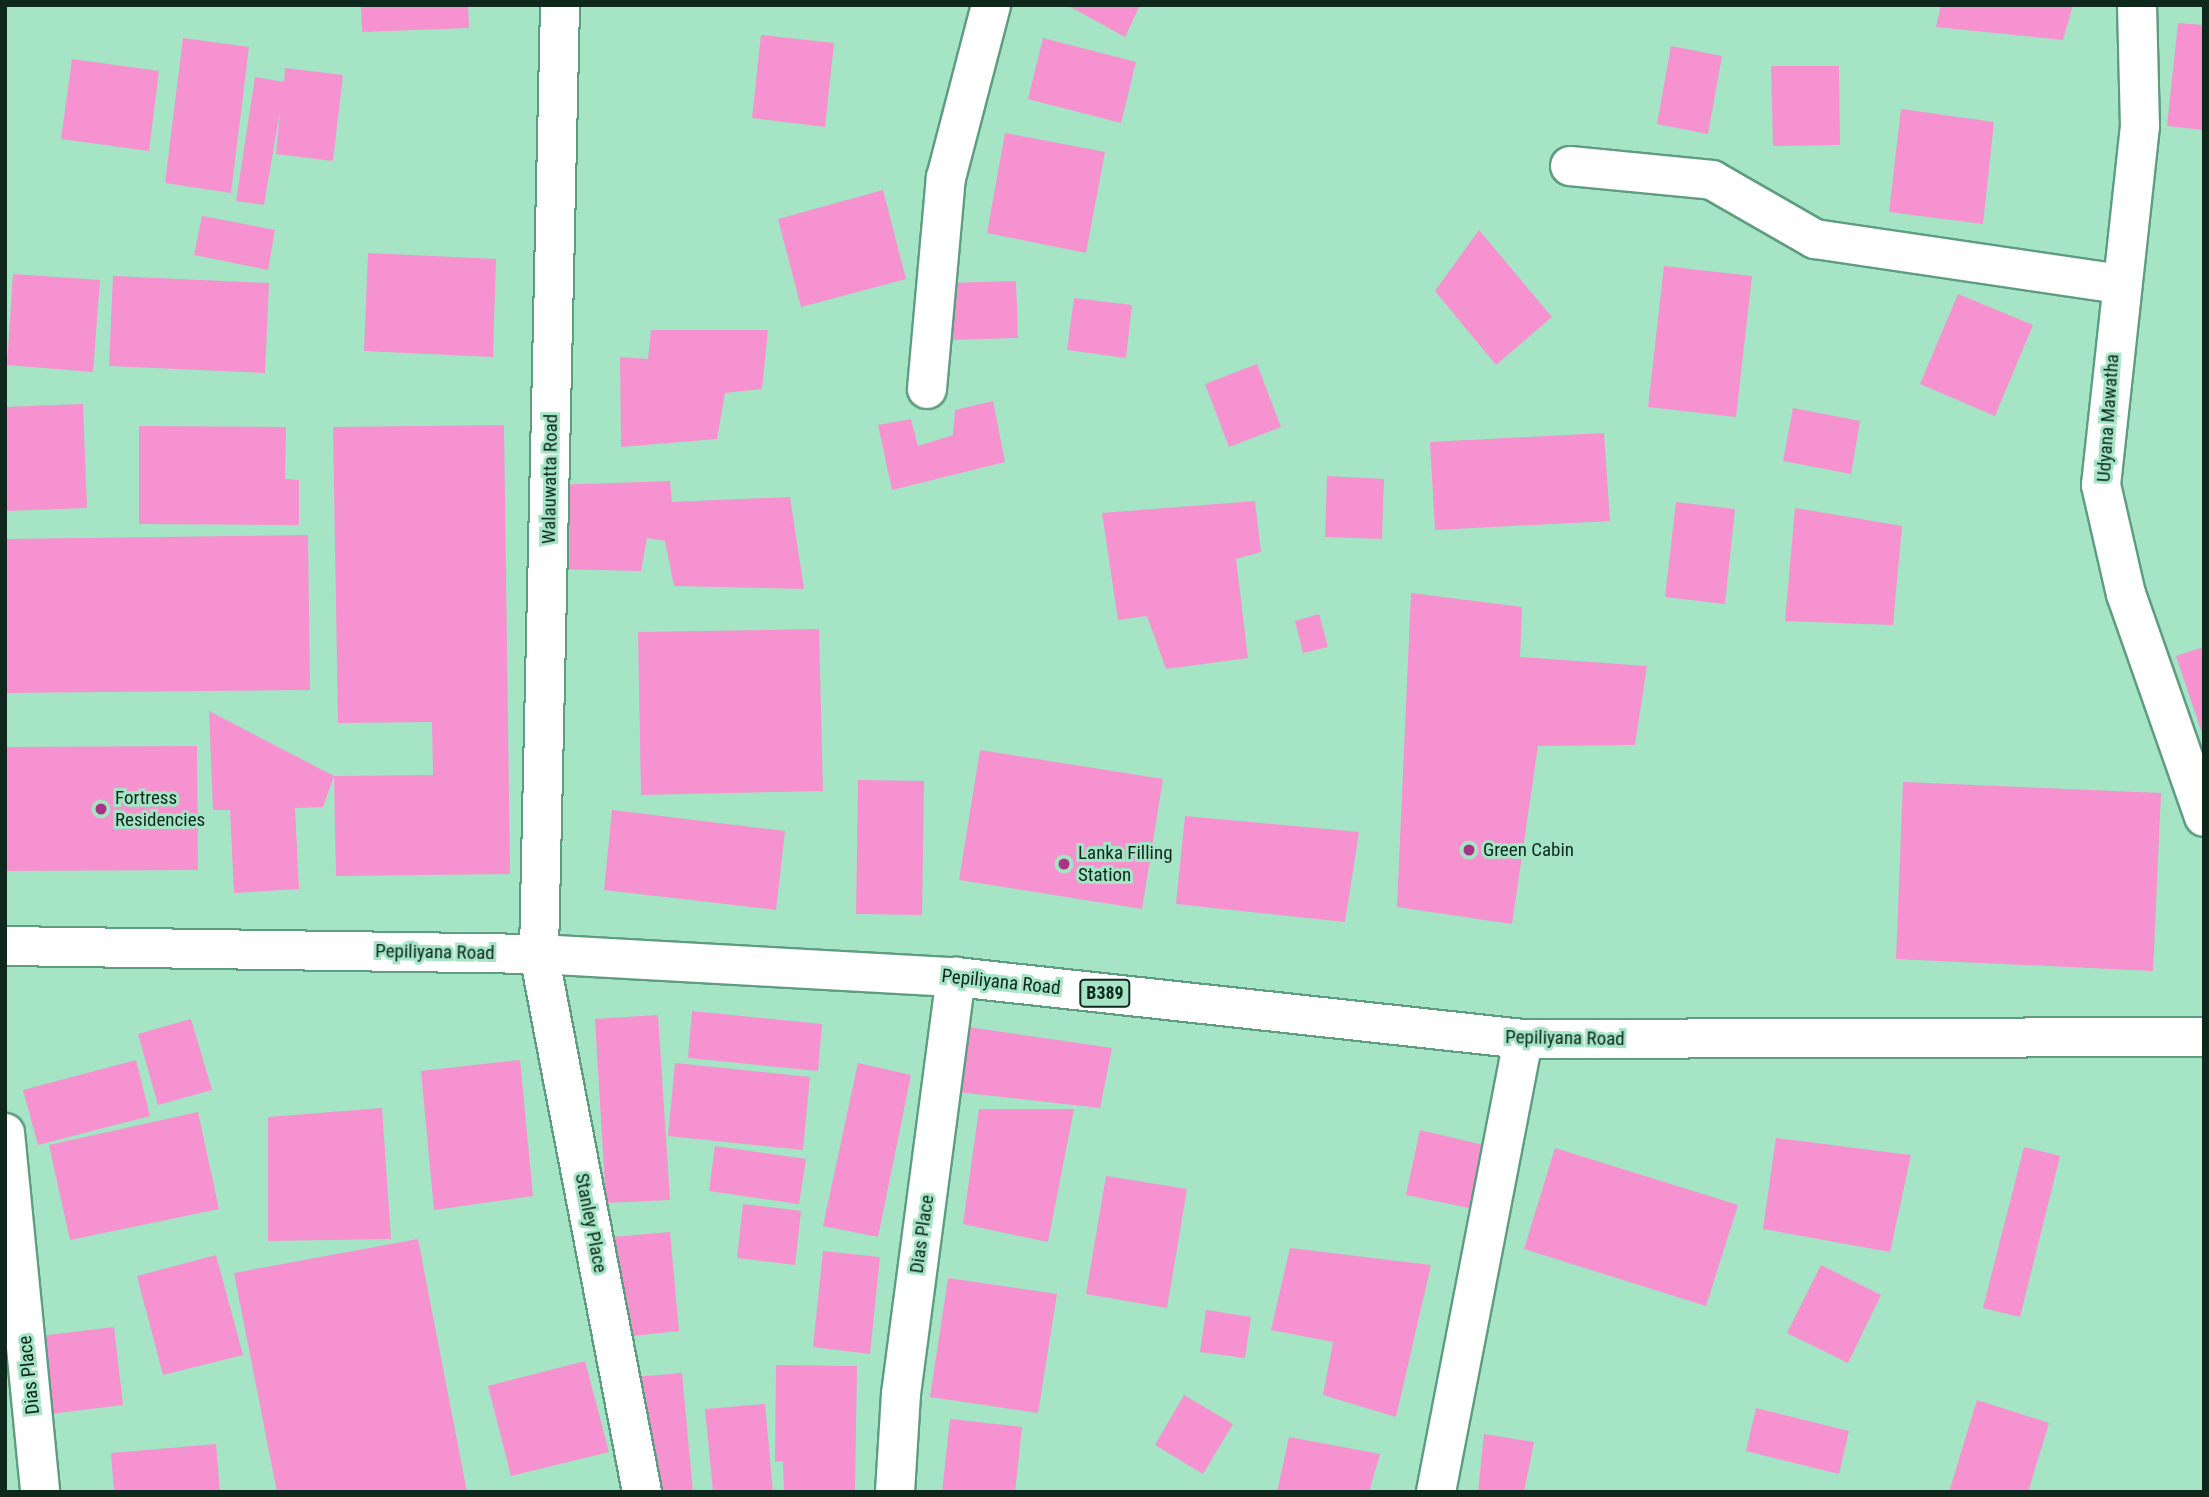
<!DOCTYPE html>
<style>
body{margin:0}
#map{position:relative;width:2209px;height:1497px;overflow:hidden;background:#a5e5c6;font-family:"Roboto Condensed",sans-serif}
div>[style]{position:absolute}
.building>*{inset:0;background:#f692cf}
.roads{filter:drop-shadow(2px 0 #5f9d81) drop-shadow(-2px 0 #5f9d81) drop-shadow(0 2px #5f9d81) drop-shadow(0 -2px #5f9d81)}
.minor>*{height:38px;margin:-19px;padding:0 19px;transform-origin:19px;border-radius:19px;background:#fff}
.major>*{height:38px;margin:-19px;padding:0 19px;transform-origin:19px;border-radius:19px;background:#fff}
.dots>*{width:19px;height:19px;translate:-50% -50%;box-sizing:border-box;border:4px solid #a5e5c6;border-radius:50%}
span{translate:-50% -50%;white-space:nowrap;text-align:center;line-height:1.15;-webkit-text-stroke:6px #a5e5c6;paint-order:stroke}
.shield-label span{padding:2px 5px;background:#a5e5c6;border:2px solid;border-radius:5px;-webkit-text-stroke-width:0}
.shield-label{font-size:18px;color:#0e281d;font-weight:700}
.street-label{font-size:19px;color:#0e281d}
.poi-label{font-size:19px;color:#0e281d}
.left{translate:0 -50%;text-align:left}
.frame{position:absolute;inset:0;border:7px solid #0e281d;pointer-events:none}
</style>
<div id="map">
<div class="building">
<i style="clip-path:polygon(361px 5px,468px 5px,469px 28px,362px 32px)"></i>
<i style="clip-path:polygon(1067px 5px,1140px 5px,1125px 37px)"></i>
<i style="clip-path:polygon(1941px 5px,2073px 5px,2063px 40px,1936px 27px)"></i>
<i style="clip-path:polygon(2178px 23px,2204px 25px,2204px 130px,2167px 126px)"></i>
<i style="clip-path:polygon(761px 35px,834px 43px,825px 127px,752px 118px)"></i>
<i style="clip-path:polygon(183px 38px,249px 47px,231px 193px,165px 183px)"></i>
<i style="clip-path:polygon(1043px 38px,1136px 62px,1121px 123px,1028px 99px)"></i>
<i style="clip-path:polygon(1671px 46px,1722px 56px,1708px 134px,1657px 124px)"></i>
<i style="clip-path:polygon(72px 59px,159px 71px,149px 151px,61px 139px)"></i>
<i style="clip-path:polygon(1771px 66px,1839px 66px,1840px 145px,1773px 146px)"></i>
<i style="clip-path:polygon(285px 68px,343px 75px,333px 161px,276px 154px,280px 111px,264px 205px,236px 201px,255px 77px,284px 82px)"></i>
<i style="clip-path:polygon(1901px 109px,1994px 122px,1983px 224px,1889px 212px)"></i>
<i style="clip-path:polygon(1005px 133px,1105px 152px,1086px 253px,987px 233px)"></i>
<i style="clip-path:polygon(883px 190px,906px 279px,801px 307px,778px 219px)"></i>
<i style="clip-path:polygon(202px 216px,275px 230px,268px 270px,194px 255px)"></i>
<i style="clip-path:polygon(1479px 230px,1552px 317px,1496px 365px,1435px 291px)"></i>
<i style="clip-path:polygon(368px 253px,496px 259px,493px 357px,364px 351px)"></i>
<i style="clip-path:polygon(1664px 266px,1752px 276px,1736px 417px,1648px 407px)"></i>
<i style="clip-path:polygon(13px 274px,100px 280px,93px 372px,7px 365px)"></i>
<i style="clip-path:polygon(113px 276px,269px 283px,265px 373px,109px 366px)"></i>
<i style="clip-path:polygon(1016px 281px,1018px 338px,947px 340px,946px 283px)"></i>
<i style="clip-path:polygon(1958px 294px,2033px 325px,1995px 416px,1920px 384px)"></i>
<i style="clip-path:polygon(1074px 298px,1132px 305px,1126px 358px,1067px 350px)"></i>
<i style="clip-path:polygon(651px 330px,768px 330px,762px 389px,725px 393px,717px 439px,621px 447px,620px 357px,648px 359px)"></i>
<i style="clip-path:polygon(1257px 364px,1281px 427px,1229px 447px,1205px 384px)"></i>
<i style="clip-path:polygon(993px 401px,1005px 462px,892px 490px,878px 425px,911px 419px,918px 446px,953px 435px,955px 410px)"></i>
<i style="clip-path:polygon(83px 404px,87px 508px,5px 511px,5px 407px)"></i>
<i style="clip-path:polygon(1793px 408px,1860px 421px,1851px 474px,1783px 461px)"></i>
<i style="clip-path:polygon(504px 425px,510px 874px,336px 876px,334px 776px,323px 807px,295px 808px,299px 889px,234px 893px,230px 810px,213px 810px,209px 711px,334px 776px,433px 775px,432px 722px,338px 723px,333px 427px)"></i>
<i style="clip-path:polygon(139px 426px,286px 427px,285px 479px,299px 480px,299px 525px,139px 524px)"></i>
<i style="clip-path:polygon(1604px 433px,1610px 521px,1435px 530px,1430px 442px)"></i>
<i style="clip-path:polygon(1327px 476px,1384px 479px,1382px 539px,1325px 537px)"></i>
<i style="clip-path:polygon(670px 481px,672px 502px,790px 497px,804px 589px,674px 586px,665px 541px,647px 538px,641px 571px,552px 569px,554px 485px)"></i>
<i style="clip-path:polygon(1255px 501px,1261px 552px,1236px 559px,1248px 658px,1166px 669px,1147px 616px,1118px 620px,1102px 513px)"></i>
<i style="clip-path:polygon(1676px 502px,1735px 509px,1725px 604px,1665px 597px)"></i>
<i style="clip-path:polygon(1795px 508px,1902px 526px,1893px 625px,1785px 621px)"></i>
<i style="clip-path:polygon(308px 535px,310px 690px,5px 693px,5px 539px)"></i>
<i style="clip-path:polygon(1411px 593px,1522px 607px,1520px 657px,1647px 666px,1635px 745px,1538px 746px,1512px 924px,1397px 907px)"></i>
<i style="clip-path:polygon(1319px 614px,1328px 647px,1303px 653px,1295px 621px)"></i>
<i style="clip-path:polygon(819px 629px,823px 791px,641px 795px,638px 632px)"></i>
<i style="clip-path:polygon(2204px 647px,2204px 736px,2203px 736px,2176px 656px)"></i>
<i style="clip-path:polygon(197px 746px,198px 870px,5px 871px,5px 747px)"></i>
<i style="clip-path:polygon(980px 750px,1163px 779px,1142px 909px,959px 880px)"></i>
<i style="clip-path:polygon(858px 780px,924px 781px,922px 915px,856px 914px)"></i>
<i style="clip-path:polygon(1903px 782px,2161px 793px,2153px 971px,1896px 959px)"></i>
<i style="clip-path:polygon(612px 810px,785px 831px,776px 910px,604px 890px)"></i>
<i style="clip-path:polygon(1185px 816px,1359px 832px,1345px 922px,1176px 904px)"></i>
<i style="clip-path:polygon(692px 1011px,822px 1024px,818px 1071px,688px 1058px)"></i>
<i style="clip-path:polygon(658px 1015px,670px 1200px,606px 1203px,595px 1019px)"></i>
<i style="clip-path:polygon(191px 1019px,212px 1090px,158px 1105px,138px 1034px)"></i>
<i style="clip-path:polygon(961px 1026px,1112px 1048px,1100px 1108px,948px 1091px)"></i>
<i style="clip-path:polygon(136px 1060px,150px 1116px,38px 1145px,23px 1090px)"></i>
<i style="clip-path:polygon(520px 1060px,533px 1196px,434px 1210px,421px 1071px)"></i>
<i style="clip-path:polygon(675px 1063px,810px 1077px,803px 1150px,668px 1136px)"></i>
<i style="clip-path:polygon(858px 1063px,911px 1075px,878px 1237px,823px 1226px)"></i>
<i style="clip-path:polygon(382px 1108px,391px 1239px,268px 1241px,268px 1117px)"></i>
<i style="clip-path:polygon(979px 1109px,1074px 1109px,1048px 1242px,963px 1224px)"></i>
<i style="clip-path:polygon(198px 1112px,219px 1209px,70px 1240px,49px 1145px)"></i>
<i style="clip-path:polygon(1420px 1130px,1496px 1148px,1483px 1211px,1406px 1195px)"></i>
<i style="clip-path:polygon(1776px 1138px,1911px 1155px,1890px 1252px,1763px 1229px)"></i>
<i style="clip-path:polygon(715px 1146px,806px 1159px,799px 1204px,709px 1191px)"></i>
<i style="clip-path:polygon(2024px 1147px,2060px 1156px,2020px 1317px,1983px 1308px)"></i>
<i style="clip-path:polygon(1555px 1148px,1738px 1205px,1706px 1306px,1524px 1249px)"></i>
<i style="clip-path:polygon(1106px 1176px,1187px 1189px,1167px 1308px,1086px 1294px)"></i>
<i style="clip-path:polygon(743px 1204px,801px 1211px,795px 1265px,737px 1258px)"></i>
<i style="clip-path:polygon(670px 1232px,679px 1331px,623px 1337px,613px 1237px)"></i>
<i style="clip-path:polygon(418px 1239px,467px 1492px,277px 1492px,234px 1273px)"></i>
<i style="clip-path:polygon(1290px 1248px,1431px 1265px,1396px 1417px,1323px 1395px,1333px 1342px,1271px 1330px)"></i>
<i style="clip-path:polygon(823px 1251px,880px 1257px,870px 1354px,813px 1347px)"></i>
<i style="clip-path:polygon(216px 1255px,243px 1355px,163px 1375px,137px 1276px)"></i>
<i style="clip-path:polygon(1821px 1265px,1881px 1295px,1848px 1363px,1787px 1333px)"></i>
<i style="clip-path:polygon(948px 1278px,1057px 1294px,1038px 1413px,930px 1397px)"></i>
<i style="clip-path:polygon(1206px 1310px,1251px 1317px,1245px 1358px,1200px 1352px)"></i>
<i style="clip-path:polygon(114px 1327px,123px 1405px,50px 1414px,40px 1336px)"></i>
<i style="clip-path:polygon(585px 1361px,609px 1452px,511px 1476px,488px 1386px)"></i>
<i style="clip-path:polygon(776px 1365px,857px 1366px,855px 1492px,784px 1492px,783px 1461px,775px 1462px)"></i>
<i style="clip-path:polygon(682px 1373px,693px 1492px,645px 1492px,634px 1377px)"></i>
<i style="clip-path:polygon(1184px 1395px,1233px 1424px,1203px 1474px,1155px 1445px)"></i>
<i style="clip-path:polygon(1977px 1400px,2049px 1423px,2028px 1492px,1949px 1492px)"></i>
<i style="clip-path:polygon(765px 1404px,773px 1492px,713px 1492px,705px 1409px)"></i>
<i style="clip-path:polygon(1756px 1408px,1849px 1431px,1839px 1474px,1746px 1451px)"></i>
<i style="clip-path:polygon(950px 1419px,1022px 1427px,1015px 1492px,942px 1492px)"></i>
<i style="clip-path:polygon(1484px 1434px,1534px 1442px,1524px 1492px,1478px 1492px)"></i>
<i style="clip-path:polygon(1289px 1437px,1380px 1454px,1369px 1492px,1277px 1492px)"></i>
<i style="clip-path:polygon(216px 1444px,220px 1492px,114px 1492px,111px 1453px)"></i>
</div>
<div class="roads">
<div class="minor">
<i style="left:560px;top:5px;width:949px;rotate:91.27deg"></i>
<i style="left:539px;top:954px;width:548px;rotate:79.16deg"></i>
<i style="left:2137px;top:5px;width:121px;rotate:88.6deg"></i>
<i style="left:2140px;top:126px;width:361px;rotate:96.2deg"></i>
<i style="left:2101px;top:485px;width:112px;rotate:77.1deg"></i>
<i style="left:2126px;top:594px;width:236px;rotate:70.7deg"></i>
<i style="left:1570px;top:166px;width:143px;rotate:5.6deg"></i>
<i style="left:1712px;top:180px;width:119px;rotate:29.8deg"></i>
<i style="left:1815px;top:239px;width:307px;rotate:8.4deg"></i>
<i style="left:927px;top:389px;width:212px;rotate:-84.9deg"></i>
<i style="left:946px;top:178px;width:179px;rotate:-75.4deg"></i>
<i style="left:5px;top:1133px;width:361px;rotate:84.4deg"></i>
<i style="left:895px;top:1492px;width:98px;rotate:-86.5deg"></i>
<i style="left:901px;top:1394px;width:421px;rotate:-82.5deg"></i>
<i style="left:1436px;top:1492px;width:461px;rotate:-79.1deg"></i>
</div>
<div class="major">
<i style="left:5px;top:946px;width:534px;rotate:0.86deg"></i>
<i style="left:539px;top:954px;width:418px;rotate:3.2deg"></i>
<i style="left:956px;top:977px;width:570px;rotate:6.24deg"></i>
<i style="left:1523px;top:1039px;width:681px;rotate:-0.17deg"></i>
</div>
</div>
<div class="dots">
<i style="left:101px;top:809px;background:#ac3285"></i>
<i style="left:1469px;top:850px;background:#ac3285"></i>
<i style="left:1064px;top:864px;background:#ac3285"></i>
</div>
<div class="shield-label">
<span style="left:1105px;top:993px">B389</span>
</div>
<div class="street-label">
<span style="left:2108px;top:418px;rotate:-86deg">Udyana Mawatha</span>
<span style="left:550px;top:479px;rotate:-89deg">Walauwatta Road</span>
<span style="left:435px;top:952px;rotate:1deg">Pepiliyana Road</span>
<span style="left:1001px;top:982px;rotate:6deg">Pepiliyana Road</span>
<span style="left:1565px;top:1038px;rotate:1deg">Pepiliyana Road</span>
<span style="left:591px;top:1223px;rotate:79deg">Stanley Place</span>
<span style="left:922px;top:1234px;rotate:-82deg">Dias Place</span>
<span style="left:29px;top:1375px;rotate:-96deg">Dias Place</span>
</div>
<div class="poi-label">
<span class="left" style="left:115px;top:809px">Fortress<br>Residencies</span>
<span class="left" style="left:1483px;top:850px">Green Cabin</span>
<span class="left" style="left:1078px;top:864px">Lanka Filling<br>Station</span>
</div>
<div class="frame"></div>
</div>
